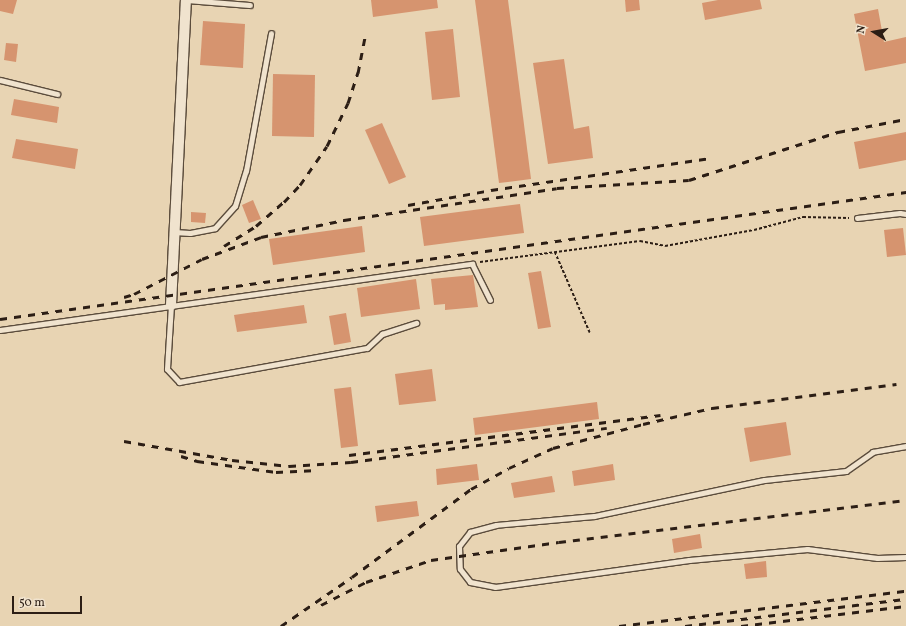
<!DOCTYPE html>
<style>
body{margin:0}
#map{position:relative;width:906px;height:626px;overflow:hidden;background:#e8d4b3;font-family:Vollkorn,serif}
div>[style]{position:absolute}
.building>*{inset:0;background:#d6946f}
.path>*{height:1.5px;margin-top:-0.75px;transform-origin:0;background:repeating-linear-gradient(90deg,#2c1e15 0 3px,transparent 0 5px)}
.roads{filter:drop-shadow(1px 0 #5b4c3c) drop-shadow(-1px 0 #5b4c3c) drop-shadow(0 1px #5b4c3c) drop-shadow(0 -1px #5b4c3c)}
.service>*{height:5px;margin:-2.5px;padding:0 2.5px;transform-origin:2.5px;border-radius:2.5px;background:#f0e3ce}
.minor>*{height:10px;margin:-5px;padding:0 5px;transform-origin:5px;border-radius:5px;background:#f0e3ce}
.rail>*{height:3px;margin-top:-1.5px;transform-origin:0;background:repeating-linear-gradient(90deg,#2c1e15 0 7px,transparent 0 14px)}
span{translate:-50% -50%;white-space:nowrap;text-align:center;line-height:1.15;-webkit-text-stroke:3px #f0e3ce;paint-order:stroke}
.north{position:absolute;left:854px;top:12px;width:40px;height:40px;-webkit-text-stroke:3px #f0e3ce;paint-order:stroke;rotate:281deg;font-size:11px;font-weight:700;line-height:16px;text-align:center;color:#2c1e15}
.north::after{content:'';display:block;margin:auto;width:14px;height:18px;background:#2c1e15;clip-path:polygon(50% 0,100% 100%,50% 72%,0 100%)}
.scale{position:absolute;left:12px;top:596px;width:70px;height:18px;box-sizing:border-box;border:2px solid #2c1e15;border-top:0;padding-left:5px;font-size:12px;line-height:14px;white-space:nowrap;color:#2c1e15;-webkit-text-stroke:3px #f0e3ce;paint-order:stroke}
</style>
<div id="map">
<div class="building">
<i style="clip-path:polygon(0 0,17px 0,13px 14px,0 11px)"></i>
<i style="clip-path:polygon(371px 0,437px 0,438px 8px,373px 17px)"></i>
<i style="clip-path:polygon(475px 0,508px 0,531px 179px,499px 183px)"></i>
<i style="clip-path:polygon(625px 0,639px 0,640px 10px,626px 12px)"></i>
<i style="clip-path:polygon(718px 0,760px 0,762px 9px,705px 20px,702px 3px)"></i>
<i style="clip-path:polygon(878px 9px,884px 42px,906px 37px,906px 63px,865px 71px,854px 14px)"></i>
<i style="clip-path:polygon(203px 21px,245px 24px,243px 68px,200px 65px)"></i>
<i style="clip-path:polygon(453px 29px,460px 97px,432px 100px,425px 32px)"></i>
<i style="clip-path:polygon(6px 43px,18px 44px,16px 62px,4px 60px)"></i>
<i style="clip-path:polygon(564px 59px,574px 129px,589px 126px,593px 158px,548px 164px,533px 63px)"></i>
<i style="clip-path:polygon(273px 74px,315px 75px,314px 137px,272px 136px)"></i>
<i style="clip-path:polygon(14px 99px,59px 107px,57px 123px,11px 115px)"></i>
<i style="clip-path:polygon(382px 123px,406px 177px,389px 184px,365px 130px)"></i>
<i style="clip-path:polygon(906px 132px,906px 160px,859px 169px,854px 142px)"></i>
<i style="clip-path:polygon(16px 139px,78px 149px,75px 169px,12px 158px)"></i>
<i style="clip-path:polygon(253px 200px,261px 219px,249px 223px,242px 205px)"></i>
<i style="clip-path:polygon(520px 204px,524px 233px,424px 246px,420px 217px)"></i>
<i style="clip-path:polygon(191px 212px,206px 213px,205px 223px,191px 222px)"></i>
<i style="clip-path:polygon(362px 226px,365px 252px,273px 265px,269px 239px)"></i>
<i style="clip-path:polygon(903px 228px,906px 255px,887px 257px,884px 230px)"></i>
<i style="clip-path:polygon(541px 271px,551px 327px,538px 329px,528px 273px)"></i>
<i style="clip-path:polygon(473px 275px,478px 307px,445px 310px,445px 304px,434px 305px,431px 279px)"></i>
<i style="clip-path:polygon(416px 279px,420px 309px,361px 317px,357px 288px)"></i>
<i style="clip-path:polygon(304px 305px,307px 323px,237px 332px,234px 315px)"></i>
<i style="clip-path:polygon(346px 313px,351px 342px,334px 345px,329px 316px)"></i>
<i style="clip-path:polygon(432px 369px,436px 401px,399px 405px,395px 374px)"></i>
<i style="clip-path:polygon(351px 387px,358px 446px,341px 448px,334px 389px)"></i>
<i style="clip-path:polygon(597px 402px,599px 419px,475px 435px,473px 418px)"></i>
<i style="clip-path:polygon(786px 422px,791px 455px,750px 462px,744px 428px)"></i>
<i style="clip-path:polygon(477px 464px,479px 480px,437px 485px,436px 469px)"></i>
<i style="clip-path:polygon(613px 464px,615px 480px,574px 486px,572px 471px)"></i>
<i style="clip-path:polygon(552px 476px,555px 492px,514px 498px,511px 483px)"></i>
<i style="clip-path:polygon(417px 501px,419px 516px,377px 522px,375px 506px)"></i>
<i style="clip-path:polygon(700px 534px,702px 548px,674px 553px,672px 539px)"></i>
<i style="clip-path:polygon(766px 561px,767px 577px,746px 579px,744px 564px)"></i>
</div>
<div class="path">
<i style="left:555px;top:252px;width:88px;rotate:66.6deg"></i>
<i style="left:480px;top:262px;width:161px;rotate:-7.5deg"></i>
<i style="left:640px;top:241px;width:25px;rotate:11deg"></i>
<i style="left:665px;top:246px;width:90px;rotate:-10.2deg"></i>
<i style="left:754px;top:230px;width:51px;rotate:-14.9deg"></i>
<i style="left:803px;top:217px;width:46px;rotate:1.2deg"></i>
</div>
<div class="roads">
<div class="service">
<i style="left:186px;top:0;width:64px;rotate:4.5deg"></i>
<i style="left:0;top:80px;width:59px;rotate:13.8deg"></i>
<i style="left:857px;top:218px;width:43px;rotate:-6.6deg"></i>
<i style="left:900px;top:213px;width:6px;rotate:9deg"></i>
<i style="left:174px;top:232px;width:16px;rotate:4deg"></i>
<i style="left:190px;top:233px;width:25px;rotate:-11deg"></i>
<i style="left:215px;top:228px;width:30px;rotate:-48deg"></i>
<i style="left:235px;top:206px;width:37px;rotate:-73deg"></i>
<i style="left:246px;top:171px;width:140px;rotate:-79.7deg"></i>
<i style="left:171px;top:305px;width:64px;rotate:93.6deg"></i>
<i style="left:167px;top:369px;width:18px;rotate:47deg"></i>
<i style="left:179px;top:382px;width:191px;rotate:-10.3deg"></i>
<i style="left:367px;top:348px;width:21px;rotate:-43deg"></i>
<i style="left:382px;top:334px;width:36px;rotate:-18deg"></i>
<i style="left:0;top:330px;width:477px;rotate:-8deg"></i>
<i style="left:472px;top:264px;width:40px;rotate:63.4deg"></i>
<i style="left:906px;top:446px;width:34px;rotate:170deg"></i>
<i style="left:873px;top:452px;width:33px;rotate:145deg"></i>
<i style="left:846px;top:471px;width:82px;rotate:173.7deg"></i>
<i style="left:764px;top:480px;width:174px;rotate:168deg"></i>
<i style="left:594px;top:516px;width:98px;rotate:174.8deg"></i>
<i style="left:496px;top:525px;width:27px;rotate:165deg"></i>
<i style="left:470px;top:532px;width:18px;rotate:128deg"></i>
<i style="left:459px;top:546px;width:23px;rotate:88deg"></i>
<i style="left:460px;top:569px;width:16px;rotate:52deg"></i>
<i style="left:470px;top:582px;width:25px;rotate:11deg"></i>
<i style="left:495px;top:587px;width:196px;rotate:-7.9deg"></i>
<i style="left:689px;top:560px;width:119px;rotate:-5.3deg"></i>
<i style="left:807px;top:549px;width:71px;rotate:7.3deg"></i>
<i style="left:877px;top:558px;width:29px;rotate:-2deg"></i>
</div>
<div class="minor">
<i style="left:171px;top:305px;width:305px;rotate:-87.2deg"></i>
</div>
</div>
<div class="rail">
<i style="left:408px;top:205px;width:84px;rotate:-10.2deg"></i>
<i style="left:491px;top:190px;width:222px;rotate:-8.3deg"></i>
<i style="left:224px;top:246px;width:38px;rotate:-32deg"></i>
<i style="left:256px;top:226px;width:37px;rotate:-41deg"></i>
<i style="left:284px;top:202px;width:23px;rotate:-47deg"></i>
<i style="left:300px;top:185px;width:47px;rotate:-55.3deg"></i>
<i style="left:327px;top:146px;width:48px;rotate:-64deg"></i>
<i style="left:348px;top:103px;width:32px;rotate:-72deg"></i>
<i style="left:358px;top:73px;width:37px;rotate:-79deg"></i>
<i style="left:124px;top:297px;width:10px;rotate:-17deg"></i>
<i style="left:134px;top:294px;width:76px;rotate:-27.2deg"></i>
<i style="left:202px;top:259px;width:63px;rotate:-20.4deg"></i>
<i style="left:261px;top:237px;width:85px;rotate:-11.6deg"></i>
<i style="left:344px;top:220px;width:215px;rotate:-8.5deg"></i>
<i style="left:557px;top:188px;width:132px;rotate:-3.5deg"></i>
<i style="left:689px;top:180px;width:157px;rotate:-17.9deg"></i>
<i style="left:838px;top:132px;width:69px;rotate:-10.8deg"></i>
<i style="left:0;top:319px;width:915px;rotate:-7.98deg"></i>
<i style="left:124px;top:441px;width:110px;rotate:10deg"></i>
<i style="left:232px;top:460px;width:57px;rotate:6deg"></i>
<i style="left:289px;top:466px;width:62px;rotate:-3.7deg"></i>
<i style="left:351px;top:462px;width:258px;rotate:-7.6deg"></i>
<i style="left:349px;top:455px;width:314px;rotate:-7.3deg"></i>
<i style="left:181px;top:456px;width:17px;rotate:17deg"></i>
<i style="left:197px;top:461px;width:80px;rotate:7.9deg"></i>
<i style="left:276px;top:472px;width:42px;rotate:-2.7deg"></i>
<i style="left:321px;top:605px;width:51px;rotate:-27.1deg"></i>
<i style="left:366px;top:582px;width:69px;rotate:-18.7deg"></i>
<i style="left:431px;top:560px;width:129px;rotate:-8deg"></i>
<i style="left:559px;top:542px;width:350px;rotate:-6.9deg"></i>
<i style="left:281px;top:626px;width:86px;rotate:-34.6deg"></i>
<i style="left:352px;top:577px;width:148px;rotate:-36.5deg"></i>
<i style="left:471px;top:489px;width:43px;rotate:-28.9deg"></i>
<i style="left:509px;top:468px;width:48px;rotate:-24.4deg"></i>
<i style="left:553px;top:448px;width:93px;rotate:-14.9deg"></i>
<i style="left:643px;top:424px;width:71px;rotate:-13.1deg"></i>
<i style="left:712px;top:408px;width:186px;rotate:-7.4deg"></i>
<i style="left:619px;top:626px;width:289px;rotate:-7deg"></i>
<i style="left:685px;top:626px;width:223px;rotate:-7deg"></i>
<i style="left:741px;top:626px;width:166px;rotate:-6.9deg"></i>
</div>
<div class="north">N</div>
<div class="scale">50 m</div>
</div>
